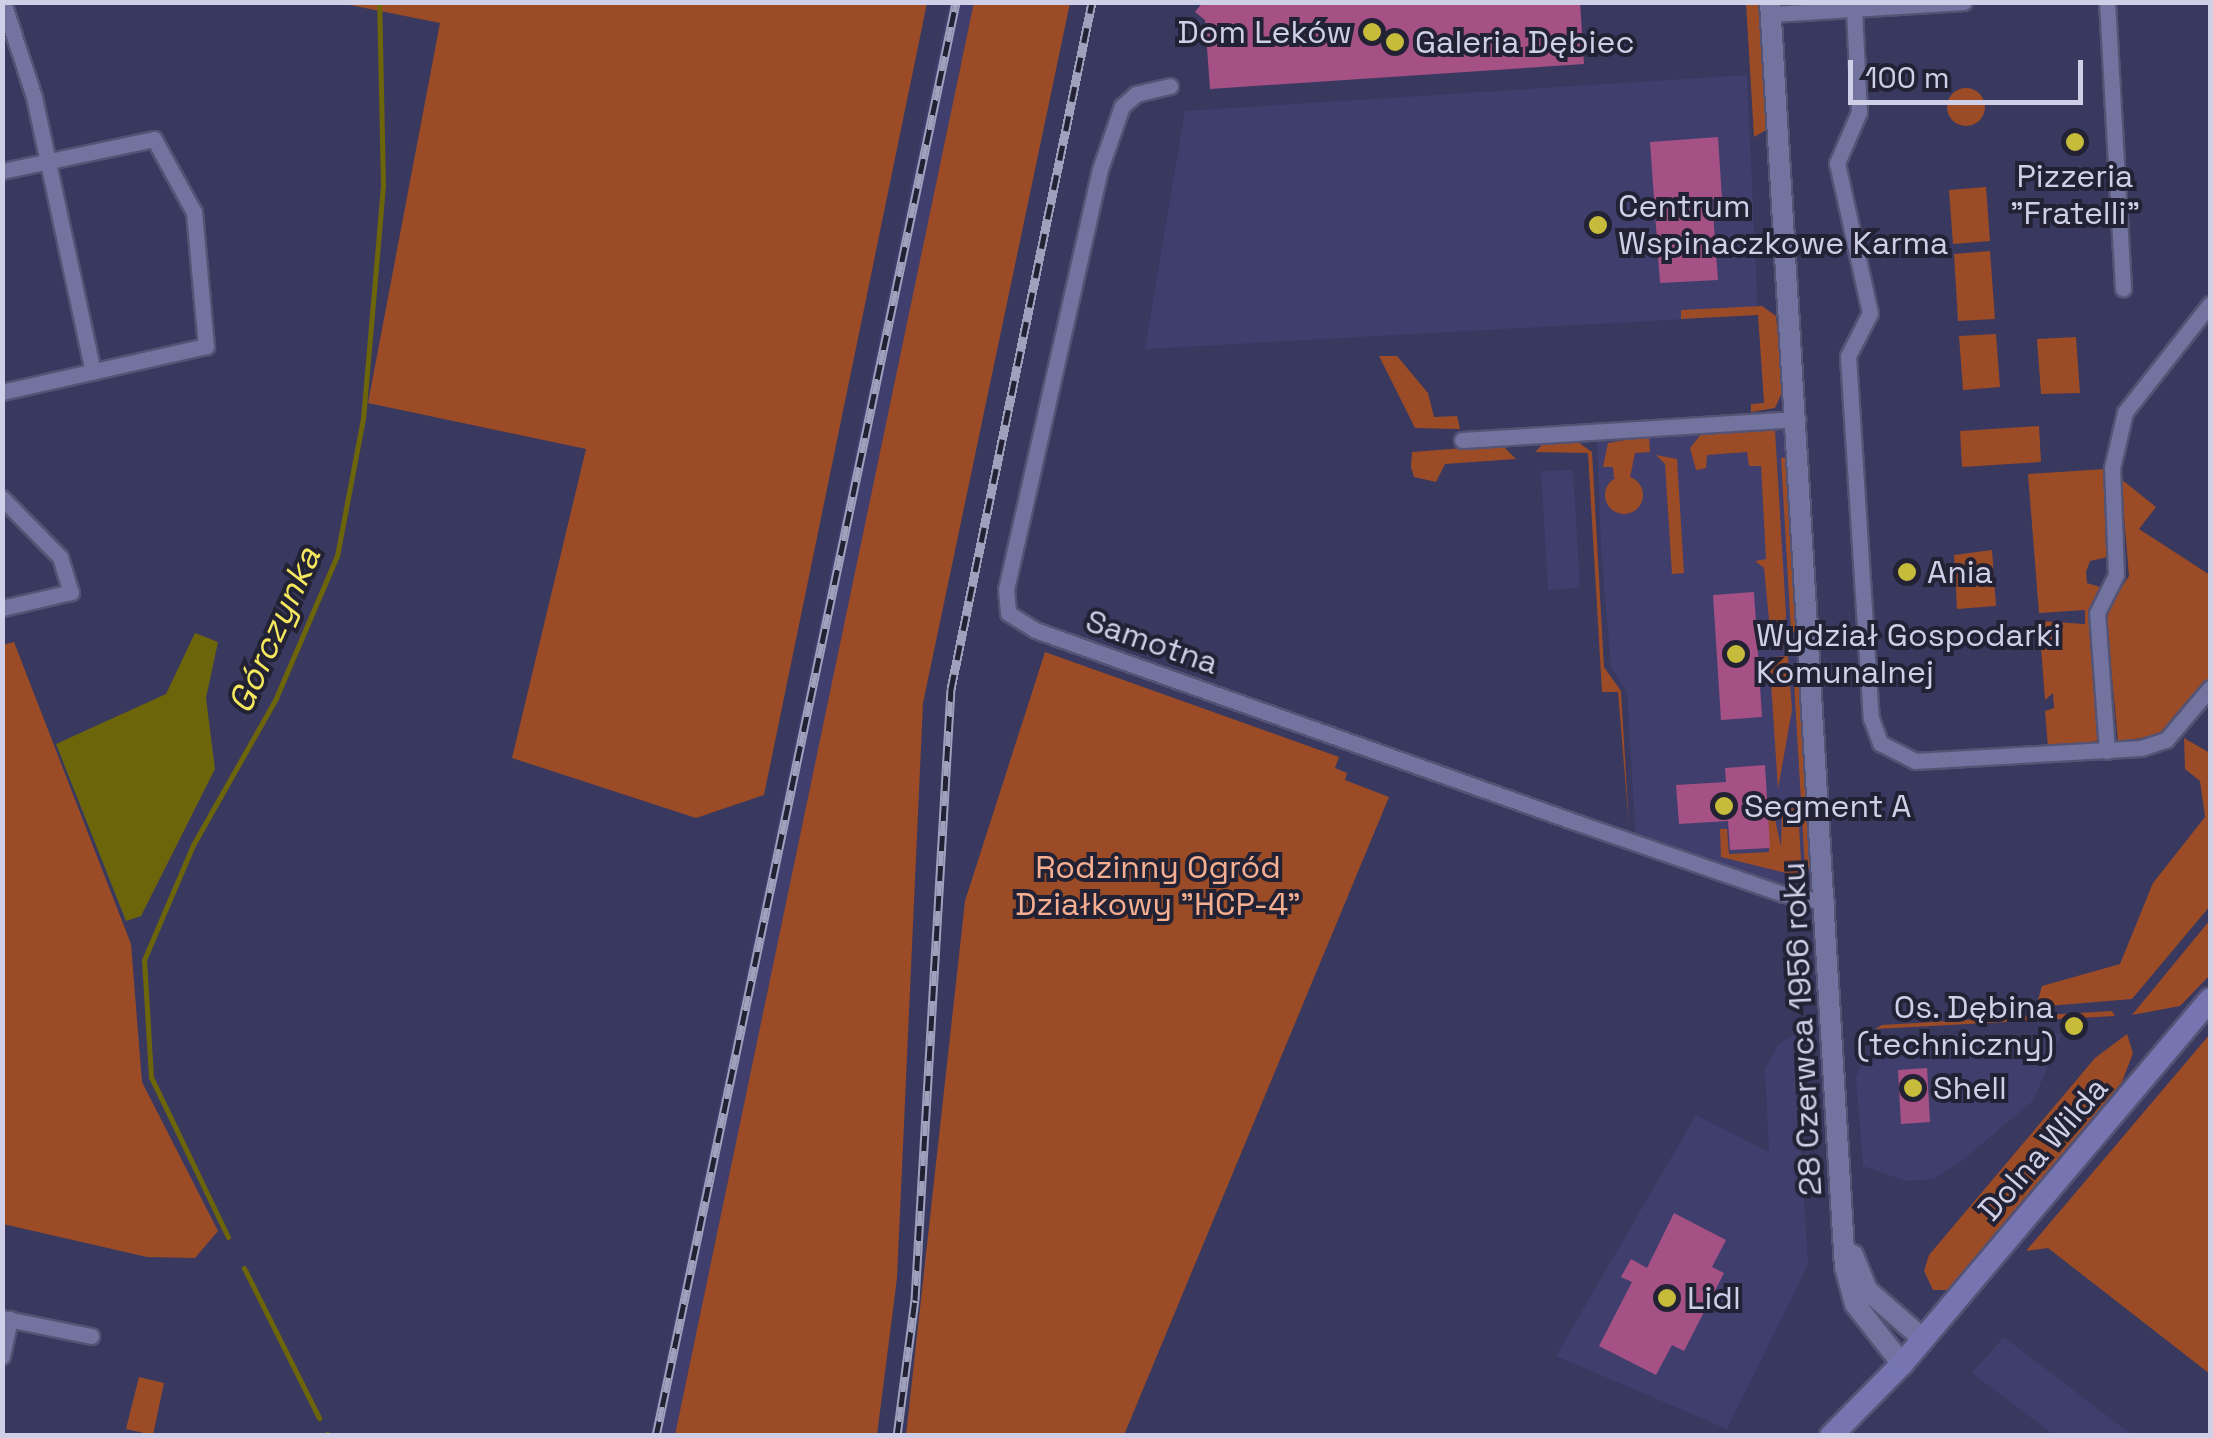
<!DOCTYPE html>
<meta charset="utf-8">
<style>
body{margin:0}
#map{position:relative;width:2213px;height:1438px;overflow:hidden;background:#39385f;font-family:"Space Grotesk",sans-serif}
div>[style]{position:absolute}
.built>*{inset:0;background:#403e6c}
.green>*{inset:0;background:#9b4b26}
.round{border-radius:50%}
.water>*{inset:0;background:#6d650a}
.stream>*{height:5px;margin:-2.5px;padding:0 2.5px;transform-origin:2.5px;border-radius:2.5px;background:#6d650a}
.building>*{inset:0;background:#a55185}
.roads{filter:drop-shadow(2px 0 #555374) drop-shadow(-2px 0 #555374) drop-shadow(0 2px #555374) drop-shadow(0 -2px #555374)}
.minor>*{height:15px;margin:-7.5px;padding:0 7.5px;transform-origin:7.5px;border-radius:7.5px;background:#72739e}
.tertiary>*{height:20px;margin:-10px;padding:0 10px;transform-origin:10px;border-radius:10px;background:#72739e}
.secondary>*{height:22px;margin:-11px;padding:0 11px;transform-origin:11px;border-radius:11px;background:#7675b2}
.rail>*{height:9px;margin-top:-4.5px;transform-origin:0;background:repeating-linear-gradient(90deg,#222234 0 15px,#9fa0bc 0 30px);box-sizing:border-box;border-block:2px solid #9fa0bc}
.dots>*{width:28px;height:28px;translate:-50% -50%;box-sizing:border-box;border:5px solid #222234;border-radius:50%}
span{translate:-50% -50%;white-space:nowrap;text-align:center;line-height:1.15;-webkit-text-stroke:8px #222234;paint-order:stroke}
.poi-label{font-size:32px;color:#cfd0e8}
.right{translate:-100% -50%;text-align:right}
.left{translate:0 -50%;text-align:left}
.street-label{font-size:32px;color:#cfd0e8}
.park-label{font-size:32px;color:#f7af91}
.water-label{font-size:35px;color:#f6e85e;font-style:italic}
.frame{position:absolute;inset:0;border:5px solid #cfd0e8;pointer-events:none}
.scale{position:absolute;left:1848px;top:60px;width:235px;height:45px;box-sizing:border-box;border:5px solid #cfd0e8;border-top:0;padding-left:12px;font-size:30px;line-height:35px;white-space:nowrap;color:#cfd0e8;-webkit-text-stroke:8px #222234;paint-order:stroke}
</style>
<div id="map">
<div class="built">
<i style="clip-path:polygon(949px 3px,974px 3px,787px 903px,675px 1435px,650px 1436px)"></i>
<i style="clip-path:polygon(1747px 75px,1758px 315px,1145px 349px,1185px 111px)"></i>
<i style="clip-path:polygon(1797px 419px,1826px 902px,1636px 843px,1627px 692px,1611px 667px,1601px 550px,1597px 432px)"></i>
<i style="clip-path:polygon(1573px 470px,1580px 588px,1548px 590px,1541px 471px)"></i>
<i style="clip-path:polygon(1798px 1032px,1809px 1067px,1797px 1076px,1808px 1265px,1727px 1429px,1556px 1356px,1696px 1115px,1769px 1152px,1765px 1069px,1778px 1045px)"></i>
<i style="clip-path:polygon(2062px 1033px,2033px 1101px,1959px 1163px,1933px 1179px,1906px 1181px,1863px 1166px,1856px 1077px,1864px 1060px,1891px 1054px,1894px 1044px)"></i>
<i style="clip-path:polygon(2004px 1337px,2132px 1435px,2054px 1435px,1972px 1373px)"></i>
</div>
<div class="green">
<i style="clip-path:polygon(974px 2px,1070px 3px,923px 703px,897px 1278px,877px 1435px,675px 1435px)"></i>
<i style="clip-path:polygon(340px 3px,927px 3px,764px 795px,696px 818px,512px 758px,586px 449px,368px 403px,440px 23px)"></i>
<i style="clip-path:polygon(1746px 3px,1759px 3px,1762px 28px,1768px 129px,1754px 137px)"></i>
<i class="round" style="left:1947px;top:88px;width:38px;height:38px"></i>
<i style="clip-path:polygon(1986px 187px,1990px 241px,1953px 244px,1949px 190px)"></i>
<i style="clip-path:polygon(1990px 251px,1995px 319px,1958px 321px,1954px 254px)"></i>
<i style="clip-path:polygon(1762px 306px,1776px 316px,1783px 390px,1775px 408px,1751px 412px,1751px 404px,1764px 403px,1758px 315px,1681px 319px,1681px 310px)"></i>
<i style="clip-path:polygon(1996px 334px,2000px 387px,1963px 390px,1959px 336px)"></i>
<i style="clip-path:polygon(2076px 337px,2080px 393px,2041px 394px,2037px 339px)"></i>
<i style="clip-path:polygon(1379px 356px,1397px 356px,1428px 393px,1434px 417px,1457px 416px,1460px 429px,1415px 428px)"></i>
<i style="clip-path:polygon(2039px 426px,2041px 462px,1962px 467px,1960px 431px)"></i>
<i style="clip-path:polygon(1775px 430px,1786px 614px,1783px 650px,1772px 650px,1764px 568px,1755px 561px,1766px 559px,1761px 466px,1749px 466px,1747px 452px,1707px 455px,1706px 468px,1696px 470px,1690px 448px,1702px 433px)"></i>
<i style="clip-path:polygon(1649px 436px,1650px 452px,1635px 453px,1630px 477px,1614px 478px,1613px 467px,1603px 467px,1608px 443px)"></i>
<i style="clip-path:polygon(1575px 440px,1592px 452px,1604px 667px,1621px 691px,1629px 826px,1618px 692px,1602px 692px,1588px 453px,1535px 452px,1544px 443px)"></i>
<i style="clip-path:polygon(1502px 445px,1516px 459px,1445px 464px,1436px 482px,1414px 477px,1411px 467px,1412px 452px)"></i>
<i style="clip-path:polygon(1656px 455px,1677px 459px,1684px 573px,1672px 574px,1665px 464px)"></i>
<i style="clip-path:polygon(1790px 457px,1799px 631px,1791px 632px,1781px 458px)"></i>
<i style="clip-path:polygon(2105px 469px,2108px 557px,2090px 561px,2086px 572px,2087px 583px,2100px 587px,2092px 610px,2100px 737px,2092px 745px,2048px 748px,2045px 711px,2054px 708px,2053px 693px,2045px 700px,2039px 621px,2085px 624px,2085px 610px,2039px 613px,2028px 474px)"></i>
<i class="round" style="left:1605px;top:476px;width:38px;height:38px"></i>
<i style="clip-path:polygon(2121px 479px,2156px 507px,2139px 529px,2210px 575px,2210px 679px,2157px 736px,2118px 741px,2106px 612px,2129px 576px)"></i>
<i style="clip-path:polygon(1992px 550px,1996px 606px,1957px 609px,1954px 555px)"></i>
<i style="clip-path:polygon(14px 642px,131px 944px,142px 1082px,218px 1231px,195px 1258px,147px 1257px,3px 1224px,2px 645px)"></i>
<i style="clip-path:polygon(1045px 652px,1339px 757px,1335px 768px,1347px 773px,1345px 780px,1389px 797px,1124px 1435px,906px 1435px,965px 901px)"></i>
<i style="clip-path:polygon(1788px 656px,1792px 710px,1778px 789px,1770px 667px,1772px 657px)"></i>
<i style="clip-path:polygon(1794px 681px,1802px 681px,1816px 868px,1805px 869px)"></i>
<i style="clip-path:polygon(2184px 738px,2210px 753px,2210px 906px,2132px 999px,2036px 1007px,2042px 986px,2120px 964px,2153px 883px,2205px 817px,2200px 781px,2185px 769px)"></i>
<i style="clip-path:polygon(1798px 808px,1802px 877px,1721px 857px,1720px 829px,1727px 829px,1729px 854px,1769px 852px,1768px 814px,1774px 814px,1781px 847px,1782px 809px)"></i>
<i style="clip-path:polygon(2210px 920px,2210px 975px,2180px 1006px,2132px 1015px)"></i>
<i style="clip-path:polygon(2112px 1011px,2115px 1016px,1875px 1029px,1882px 1025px)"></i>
<i style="clip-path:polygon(2127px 1034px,2133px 1053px,2122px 1082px,1949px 1290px,1933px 1290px,1924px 1271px,1929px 1255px,2095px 1058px)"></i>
<i style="clip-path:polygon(2210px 1034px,2210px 1374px,2048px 1248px,2026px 1251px)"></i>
<i style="clip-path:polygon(139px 1377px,164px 1383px,153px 1435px,126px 1429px)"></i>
</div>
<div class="water">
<i style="clip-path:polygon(195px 633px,218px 642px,206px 698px,215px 769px,141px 916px,126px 921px,56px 744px,166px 694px)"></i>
</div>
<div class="stream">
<i style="left:228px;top:1237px;width:178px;rotate:-115.7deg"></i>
<i style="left:151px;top:1077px;width:117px;rotate:-93.4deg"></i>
<i style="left:144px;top:960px;width:125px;rotate:-66.9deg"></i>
<i style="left:193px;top:845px;width:169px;rotate:-60.5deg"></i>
<i style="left:276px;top:698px;width:155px;rotate:-66.8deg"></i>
<i style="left:337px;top:556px;width:139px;rotate:-79.3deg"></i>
<i style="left:363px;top:419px;width:234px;rotate:-85.1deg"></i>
<i style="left:383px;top:186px;width:184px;rotate:-91.2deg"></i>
<i style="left:244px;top:1268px;width:168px;rotate:63.4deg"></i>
<i style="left:327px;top:1434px;width:2px;rotate:63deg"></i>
</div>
<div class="building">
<i style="clip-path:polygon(1203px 2px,1580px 2px,1584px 64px,1210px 89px,1205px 20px,1195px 12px)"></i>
<i style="clip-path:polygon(1718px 137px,1722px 199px,1712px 199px,1718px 280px,1660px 283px,1650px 142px)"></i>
<i style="clip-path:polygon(1754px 592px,1762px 717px,1721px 720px,1713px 595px)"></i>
<i style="clip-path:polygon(1765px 765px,1770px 848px,1730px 850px,1728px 821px,1679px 824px,1676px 785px,1726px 782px,1725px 768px)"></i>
<i style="clip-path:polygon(1927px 1068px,1930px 1122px,1901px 1124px,1898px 1070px)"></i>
<i style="clip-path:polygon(1674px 1213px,1726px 1240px,1712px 1267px,1724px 1273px,1684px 1351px,1672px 1345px,1656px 1375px,1599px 1346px,1632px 1282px,1621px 1277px,1631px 1259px,1647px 1268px)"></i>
</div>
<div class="roads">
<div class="minor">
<i style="left:3px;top:2px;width:100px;rotate:71.9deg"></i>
<i style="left:34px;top:97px;width:281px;rotate:77.9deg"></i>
<i style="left:2107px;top:2px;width:287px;rotate:86.8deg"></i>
<i style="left:1854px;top:10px;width:102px;rotate:87.2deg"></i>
<i style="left:1859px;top:112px;width:56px;rotate:113.3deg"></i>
<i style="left:1837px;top:163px;width:154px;rotate:77.6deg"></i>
<i style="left:1870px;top:313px;width:48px;rotate:117.1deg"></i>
<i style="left:1848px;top:356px;width:363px;rotate:86.4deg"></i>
<i style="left:1871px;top:718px;width:27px;rotate:70deg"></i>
<i style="left:1880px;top:743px;width:39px;rotate:27deg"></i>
<i style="left:1915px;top:761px;width:226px;rotate:-3.3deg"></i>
<i style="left:2141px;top:748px;width:26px;rotate:-18deg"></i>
<i style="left:2166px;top:740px;width:68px;rotate:-49.8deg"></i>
<i style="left:1772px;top:14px;width:192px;rotate:-3.6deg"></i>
<i style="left:1170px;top:86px;width:35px;rotate:167deg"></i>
<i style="left:1136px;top:94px;width:18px;rotate:139deg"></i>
<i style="left:1122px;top:106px;width:67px;rotate:109.2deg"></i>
<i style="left:1100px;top:169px;width:430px;rotate:102.6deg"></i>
<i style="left:1006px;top:589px;width:24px;rotate:85deg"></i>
<i style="left:1008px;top:613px;width:32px;rotate:32deg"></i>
<i style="left:1035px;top:630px;width:576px;rotate:19.57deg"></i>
<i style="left:1578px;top:823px;width:217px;rotate:19.1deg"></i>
<i style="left:1783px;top:894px;width:44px;rotate:10.5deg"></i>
<i style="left:2px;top:171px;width:155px;rotate:-11.9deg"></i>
<i style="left:154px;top:139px;width:83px;rotate:61.3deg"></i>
<i style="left:194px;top:212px;width:135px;rotate:84.9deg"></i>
<i style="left:206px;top:346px;width:209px;rotate:167.3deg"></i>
<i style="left:1462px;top:440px;width:336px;rotate:-3.6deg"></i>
<i style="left:2px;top:498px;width:83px;rotate:45.5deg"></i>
<i style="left:60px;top:557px;width:37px;rotate:73deg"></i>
<i style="left:71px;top:592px;width:71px;rotate:166.9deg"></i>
<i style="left:2107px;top:751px;width:138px;rotate:-94.1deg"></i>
<i style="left:2097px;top:613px;width:42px;rotate:-63.4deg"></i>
<i style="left:2116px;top:575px;width:107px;rotate:-92.1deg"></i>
<i style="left:2112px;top:468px;width:57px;rotate:-76.9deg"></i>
<i style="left:2125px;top:412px;width:137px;rotate:-51.8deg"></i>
<i style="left:2px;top:1318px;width:91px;rotate:11.4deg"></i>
<i style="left:2px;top:1356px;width:38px;rotate:-78deg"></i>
</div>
<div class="tertiary">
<i style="left:1770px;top:2px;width:1267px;rotate:86.61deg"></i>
<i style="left:1845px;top:1267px;width:38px;rotate:75deg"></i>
<i style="left:1855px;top:1304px;width:76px;rotate:51.9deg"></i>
<i style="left:1853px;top:1255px;width:38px;rotate:68deg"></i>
<i style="left:1867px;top:1290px;width:74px;rotate:41.2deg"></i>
</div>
<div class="secondary">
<i style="left:1831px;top:1436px;width:101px;rotate:-45.4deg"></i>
<i style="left:1902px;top:1364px;width:477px;rotate:-49.8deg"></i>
</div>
</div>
<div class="rail">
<i style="left:656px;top:1436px;width:1465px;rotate:-78.18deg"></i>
<i style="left:897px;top:1436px;width:137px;rotate:-82.5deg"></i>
<i style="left:915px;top:1300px;width:612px;rotate:-86.63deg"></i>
<i style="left:951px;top:689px;width:701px;rotate:-78.4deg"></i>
</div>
<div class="dots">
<i style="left:1372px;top:32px;background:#c7bb3b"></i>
<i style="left:1395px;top:42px;background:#c7bb3b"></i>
<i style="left:2075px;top:142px;background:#c7bb3b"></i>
<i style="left:1598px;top:225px;background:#c7bb3b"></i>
<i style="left:1907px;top:572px;background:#c7bb3b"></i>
<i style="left:1736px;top:654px;background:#c7bb3b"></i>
<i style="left:1724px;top:806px;background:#c7bb3b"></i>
<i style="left:2074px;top:1026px;background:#c7bb3b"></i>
<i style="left:1913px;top:1088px;background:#c7bb3b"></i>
<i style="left:1667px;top:1298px;background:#c7bb3b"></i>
</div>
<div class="poi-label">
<span class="right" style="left:1352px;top:32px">Dom Leków</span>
<span class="left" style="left:1415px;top:42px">Galeria Dębiec</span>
<span style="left:2075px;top:195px">Pizzeria<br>"Fratelli"</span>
<span class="left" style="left:1618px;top:225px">Centrum<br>Wspinaczkowe Karma</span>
<span class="left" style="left:1927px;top:572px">Ania</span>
<span class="left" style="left:1756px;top:654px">Wydział Gospodarki<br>Komunalnej</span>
<span class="left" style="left:1744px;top:806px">Segment A</span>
<span class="right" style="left:2054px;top:1026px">Os. Dębina<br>(techniczny)</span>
<span class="left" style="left:1933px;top:1088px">Shell</span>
<span class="left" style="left:1687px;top:1298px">Lidl</span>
</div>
<div class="street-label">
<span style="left:1152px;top:642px;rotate:19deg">Samotna</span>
<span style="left:1802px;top:1029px;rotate:-93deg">28 Czerwca 1956 roku</span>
<span style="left:2043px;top:1149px;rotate:-49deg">Dolna Wilda</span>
</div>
<div class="park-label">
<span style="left:1158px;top:886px">Rodzinny Ogród<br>Działkowy "HCP-4"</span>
</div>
<div class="water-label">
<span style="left:274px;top:630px;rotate:-66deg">Górczynka</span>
</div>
<div class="frame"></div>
<div class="scale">100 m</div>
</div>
